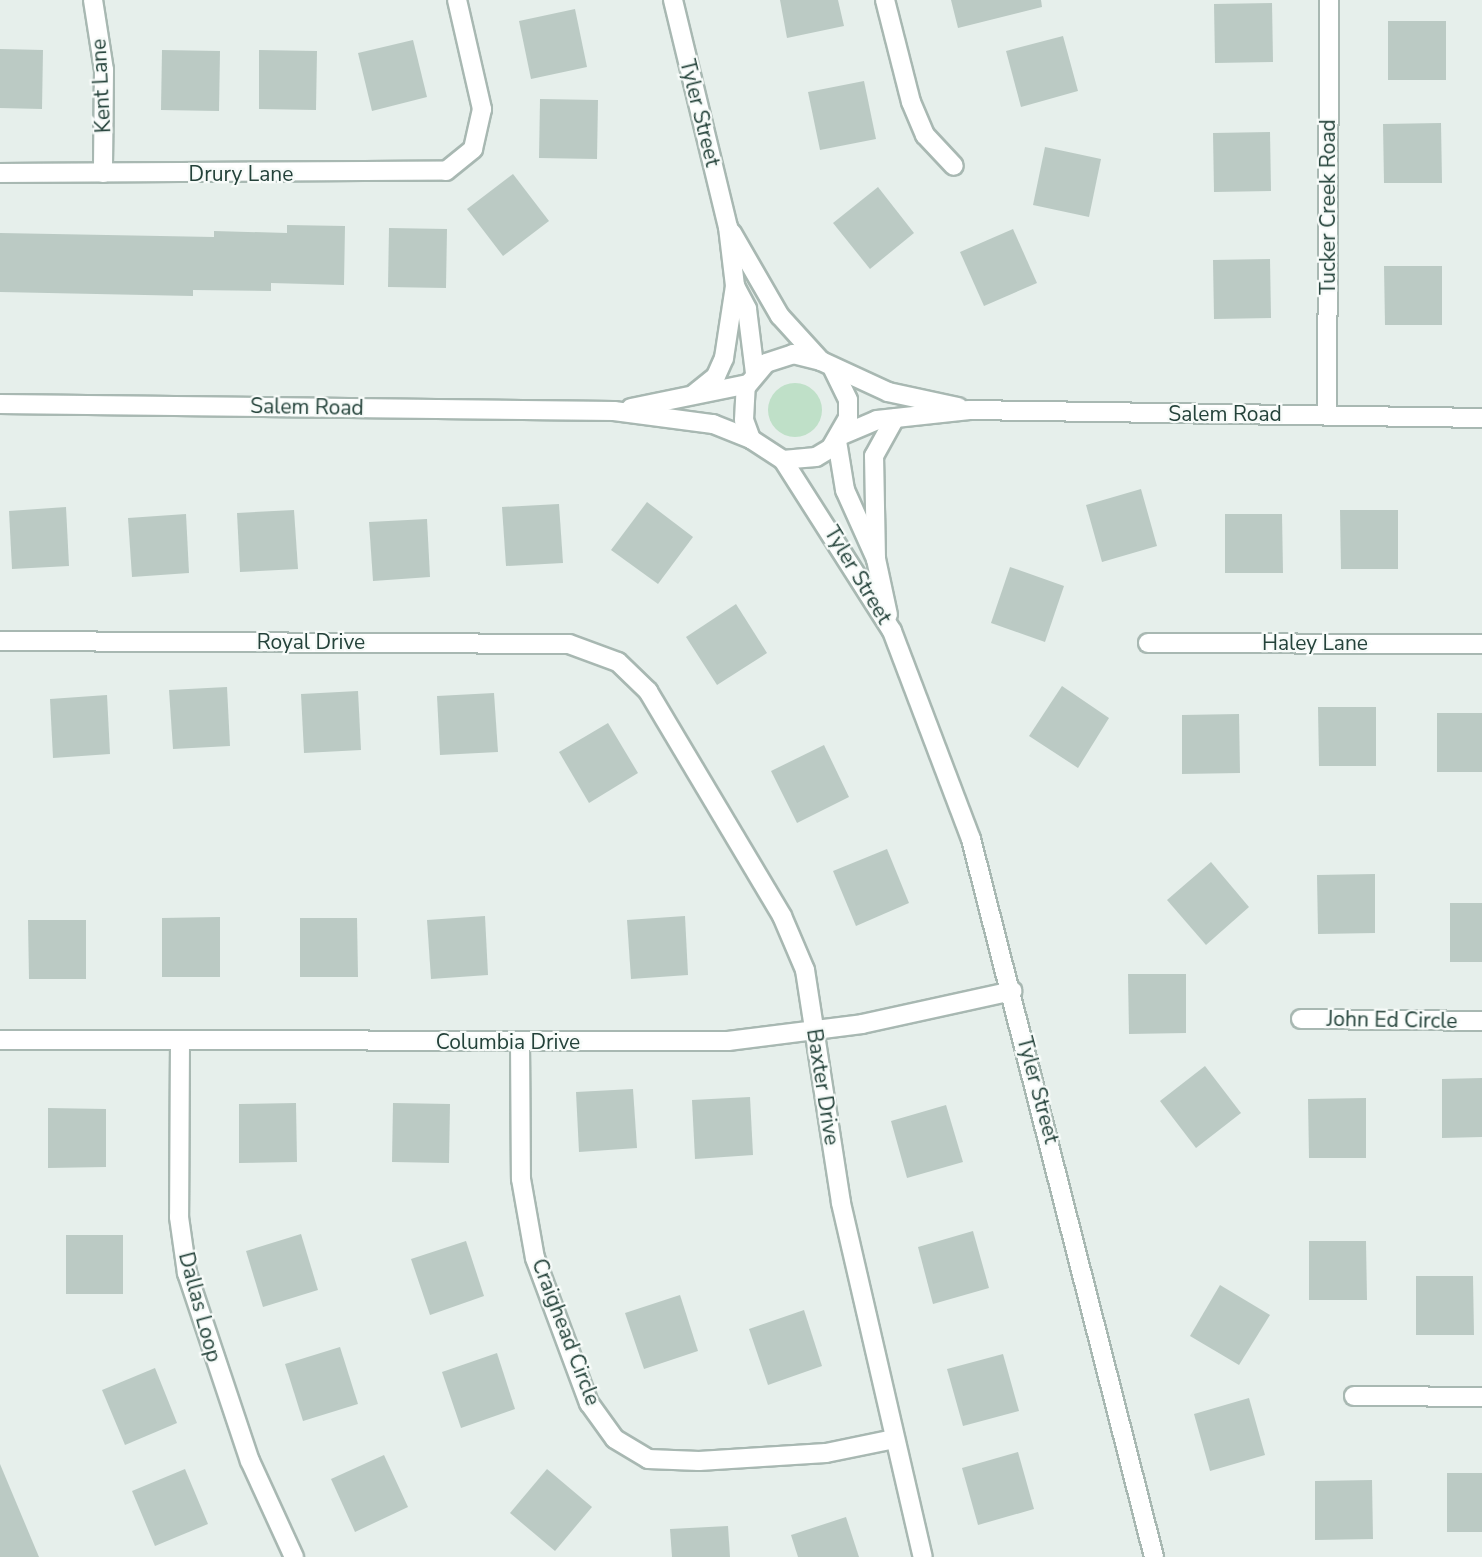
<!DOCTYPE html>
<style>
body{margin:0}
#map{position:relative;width:1482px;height:1557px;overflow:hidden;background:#e6efeb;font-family:"Nunito Sans",sans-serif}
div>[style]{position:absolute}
.green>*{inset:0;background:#bfe0c8}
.round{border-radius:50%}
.building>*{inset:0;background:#bbcac4}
.roads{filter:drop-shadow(2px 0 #a8b8b2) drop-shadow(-2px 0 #a8b8b2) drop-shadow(0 2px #a8b8b2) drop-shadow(0 -2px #a8b8b2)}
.minor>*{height:18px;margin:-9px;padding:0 9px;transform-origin:9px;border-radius:9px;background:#fff}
.tertiary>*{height:18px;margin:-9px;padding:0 9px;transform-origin:9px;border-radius:9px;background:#fff}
.secondary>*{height:18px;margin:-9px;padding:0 9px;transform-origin:9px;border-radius:9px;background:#fff}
span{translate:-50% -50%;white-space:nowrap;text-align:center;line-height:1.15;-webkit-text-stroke:4.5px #f7fbf9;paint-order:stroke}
.street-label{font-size:21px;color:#24423a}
</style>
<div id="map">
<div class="green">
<i class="round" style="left:768px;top:383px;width:54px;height:54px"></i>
</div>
<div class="building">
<i style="clip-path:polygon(780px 0,838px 0,844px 26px,787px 38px)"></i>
<i style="clip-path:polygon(951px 0,1041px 0,1042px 7px,958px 28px)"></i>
<i style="clip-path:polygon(1272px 3px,1273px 62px,1215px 63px,1214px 4px)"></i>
<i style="clip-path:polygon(575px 9px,587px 67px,531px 79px,519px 21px)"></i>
<i style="clip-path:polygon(1388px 21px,1446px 21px,1446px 80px,1388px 80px)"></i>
<i style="clip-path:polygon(1063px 36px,1078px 91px,1021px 107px,1006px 51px)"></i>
<i style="clip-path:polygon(413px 40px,427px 97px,372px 111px,358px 53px)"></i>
<i style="clip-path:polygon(0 49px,43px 50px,42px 109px,0 108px)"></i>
<i style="clip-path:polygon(162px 50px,220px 51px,219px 111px,161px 110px)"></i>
<i style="clip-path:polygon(259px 50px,317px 51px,316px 110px,259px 109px)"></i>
<i style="clip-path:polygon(864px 81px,876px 139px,820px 150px,808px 92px)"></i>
<i style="clip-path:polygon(540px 99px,598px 100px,597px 159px,539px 158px)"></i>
<i style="clip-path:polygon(1441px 123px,1442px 183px,1384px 183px,1383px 124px)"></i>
<i style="clip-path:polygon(1270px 132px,1271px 191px,1214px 192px,1213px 133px)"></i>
<i style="clip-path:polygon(1045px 147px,1101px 159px,1089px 217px,1033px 205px)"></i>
<i style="clip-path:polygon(513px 174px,549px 221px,503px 256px,467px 209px)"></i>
<i style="clip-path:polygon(878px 187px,914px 233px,870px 269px,833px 223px)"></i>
<i style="clip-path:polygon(287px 225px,345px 226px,344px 285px,271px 283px,271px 291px,193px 290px,193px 296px,0 292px,0 233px,214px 237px,214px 231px,287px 233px)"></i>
<i style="clip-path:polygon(389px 228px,447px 229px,446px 288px,388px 287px)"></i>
<i style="clip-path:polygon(1013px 229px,1037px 283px,984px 306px,960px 252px)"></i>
<i style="clip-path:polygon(1270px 259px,1271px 318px,1214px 319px,1213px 260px)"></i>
<i style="clip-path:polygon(1384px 266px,1442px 266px,1442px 325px,1385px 325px)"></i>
<i style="clip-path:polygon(1141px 489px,1157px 546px,1102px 562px,1086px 505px)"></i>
<i style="clip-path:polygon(647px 502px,693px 537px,658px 584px,611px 550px)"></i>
<i style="clip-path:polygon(559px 504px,563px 563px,506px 566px,502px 507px)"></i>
<i style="clip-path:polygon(66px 507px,69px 566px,12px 569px,9px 511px)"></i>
<i style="clip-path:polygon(294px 510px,298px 569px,240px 572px,237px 513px)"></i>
<i style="clip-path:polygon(1340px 510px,1398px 510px,1398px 569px,1341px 569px)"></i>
<i style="clip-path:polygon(186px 514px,189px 573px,132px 577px,128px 518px)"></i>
<i style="clip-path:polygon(1225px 514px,1282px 514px,1283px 573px,1225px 573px)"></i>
<i style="clip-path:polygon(427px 519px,430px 577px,373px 581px,369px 522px)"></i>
<i style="clip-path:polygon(1010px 567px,1064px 586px,1045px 642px,991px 623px)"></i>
<i style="clip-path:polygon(736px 604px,767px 653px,717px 685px,686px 637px)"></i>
<i style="clip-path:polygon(1062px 686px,1109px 718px,1078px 768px,1029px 736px)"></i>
<i style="clip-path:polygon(227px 687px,230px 746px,173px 749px,169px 690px)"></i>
<i style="clip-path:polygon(358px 691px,361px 750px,304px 753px,301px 694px)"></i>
<i style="clip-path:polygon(494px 693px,498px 752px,440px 755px,437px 696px)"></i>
<i style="clip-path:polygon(107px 695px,110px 754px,53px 758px,50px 699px)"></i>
<i style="clip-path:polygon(1318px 707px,1376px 707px,1376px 766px,1319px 766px)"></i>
<i style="clip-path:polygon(1437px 713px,1482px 713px,1482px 772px,1437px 772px)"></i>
<i style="clip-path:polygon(1239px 714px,1240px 773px,1182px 774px,1182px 715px)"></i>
<i style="clip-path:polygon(608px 723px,638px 773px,589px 803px,559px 752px)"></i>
<i style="clip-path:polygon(824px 745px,849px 797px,797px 823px,771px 771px)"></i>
<i style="clip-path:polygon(887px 849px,909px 903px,856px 926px,833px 871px)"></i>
<i style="clip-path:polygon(1211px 862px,1249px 907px,1206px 945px,1167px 900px)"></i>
<i style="clip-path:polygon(1375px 874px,1375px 933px,1318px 934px,1317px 875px)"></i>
<i style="clip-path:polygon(1450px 903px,1482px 903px,1482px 962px,1450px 962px)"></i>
<i style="clip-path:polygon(485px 916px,488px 975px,431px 979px,427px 920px)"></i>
<i style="clip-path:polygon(685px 916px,688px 975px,631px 979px,627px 920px)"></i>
<i style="clip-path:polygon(220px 917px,220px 977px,162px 977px,162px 918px)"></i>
<i style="clip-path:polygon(300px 918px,357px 918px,358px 977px,300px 977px)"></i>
<i style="clip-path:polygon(28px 920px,86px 920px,86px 979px,29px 979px)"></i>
<i style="clip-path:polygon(1128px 974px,1186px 974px,1186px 1033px,1129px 1034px)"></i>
<i style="clip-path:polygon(1205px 1066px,1241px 1113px,1196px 1148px,1160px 1101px)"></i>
<i style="clip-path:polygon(1482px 1078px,1482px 1137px,1442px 1138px,1442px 1079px)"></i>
<i style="clip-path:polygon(633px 1089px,637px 1148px,579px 1152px,576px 1092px)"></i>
<i style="clip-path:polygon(750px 1097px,753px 1155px,695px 1159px,692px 1100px)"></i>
<i style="clip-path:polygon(1366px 1098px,1366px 1158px,1309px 1158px,1308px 1099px)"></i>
<i style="clip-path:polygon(296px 1103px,297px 1162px,239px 1163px,239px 1104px)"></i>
<i style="clip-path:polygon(393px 1103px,450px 1104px,449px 1163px,392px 1162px)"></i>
<i style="clip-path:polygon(946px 1105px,963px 1162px,907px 1178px,891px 1121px)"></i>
<i style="clip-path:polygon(48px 1108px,106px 1109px,106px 1167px,48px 1168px)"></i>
<i style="clip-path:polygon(973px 1231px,989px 1288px,933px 1304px,918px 1247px)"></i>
<i style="clip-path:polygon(301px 1234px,318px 1290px,263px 1307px,246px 1251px)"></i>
<i style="clip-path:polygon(66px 1235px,123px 1235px,123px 1294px,66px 1294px)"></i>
<i style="clip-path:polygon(466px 1241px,484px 1296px,430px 1315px,411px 1259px)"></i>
<i style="clip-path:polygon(1309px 1241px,1366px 1241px,1367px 1300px,1309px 1300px)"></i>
<i style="clip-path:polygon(1416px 1276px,1473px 1276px,1474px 1335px,1416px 1335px)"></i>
<i style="clip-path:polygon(1220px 1285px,1270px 1315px,1239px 1365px,1190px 1336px)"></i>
<i style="clip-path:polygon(680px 1295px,698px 1351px,644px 1369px,625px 1313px)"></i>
<i style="clip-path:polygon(804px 1310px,822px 1366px,768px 1385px,749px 1329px)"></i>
<i style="clip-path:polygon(340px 1347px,358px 1404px,303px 1421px,285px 1364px)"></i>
<i style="clip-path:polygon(497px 1353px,515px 1409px,461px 1428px,442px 1372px)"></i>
<i style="clip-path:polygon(1003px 1354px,1019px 1411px,963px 1426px,947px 1369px)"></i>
<i style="clip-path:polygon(155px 1368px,177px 1423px,125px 1445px,102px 1390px)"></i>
<i style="clip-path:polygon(1249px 1398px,1265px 1455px,1210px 1471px,1194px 1414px)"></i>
<i style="clip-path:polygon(1018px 1452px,1034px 1509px,978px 1525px,962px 1468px)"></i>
<i style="clip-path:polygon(384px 1455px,408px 1507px,355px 1532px,331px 1479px)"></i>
<i style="clip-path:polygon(0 1464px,39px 1557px,0 1557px)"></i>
<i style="clip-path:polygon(185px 1469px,208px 1524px,155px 1546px,132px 1491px)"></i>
<i style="clip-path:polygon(547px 1469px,592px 1507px,555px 1551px,510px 1513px)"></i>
<i style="clip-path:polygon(1447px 1473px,1482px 1473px,1482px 1532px,1447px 1532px)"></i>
<i style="clip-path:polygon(1372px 1480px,1373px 1539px,1315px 1540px,1315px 1481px)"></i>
<i style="clip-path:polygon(846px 1517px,859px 1557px,798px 1557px,791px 1535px)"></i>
<i style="clip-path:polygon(728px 1526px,730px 1557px,672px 1557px,670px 1529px)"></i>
</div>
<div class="roads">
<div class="minor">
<i style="left:93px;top:0;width:71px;rotate:81.1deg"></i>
<i style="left:104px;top:70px;width:103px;rotate:90.6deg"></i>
<i style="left:885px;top:0;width:105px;rotate:75.7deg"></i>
<i style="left:911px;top:102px;width:36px;rotate:67deg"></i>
<i style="left:925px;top:135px;width:42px;rotate:46.9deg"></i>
<i style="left:0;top:173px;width:446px;rotate:-0.3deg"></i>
<i style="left:446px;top:171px;width:35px;rotate:-39deg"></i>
<i style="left:473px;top:149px;width:41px;rotate:-77.3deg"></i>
<i style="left:482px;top:109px;width:112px;rotate:-102.9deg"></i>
<i style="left:1327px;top:415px;width:415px;rotate:-89.7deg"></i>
<i style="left:0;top:641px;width:569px;rotate:0.3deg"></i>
<i style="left:569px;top:644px;width:52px;rotate:20.2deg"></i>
<i style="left:618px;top:662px;width:42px;rotate:44deg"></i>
<i style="left:648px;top:691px;width:262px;rotate:59.2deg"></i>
<i style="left:782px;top:916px;width:59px;rotate:66.9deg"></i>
<i style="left:805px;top:970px;width:236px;rotate:81.2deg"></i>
<i style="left:841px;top:1203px;width:363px;rotate:77deg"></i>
<i style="left:1148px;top:643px;width:334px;rotate:0.2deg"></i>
<i style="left:1301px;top:1019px;width:181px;rotate:0.6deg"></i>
<i style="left:0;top:1040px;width:728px;rotate:0.08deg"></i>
<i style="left:728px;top:1041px;width:135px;rotate:-7.2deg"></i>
<i style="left:862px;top:1024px;width:154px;rotate:-12.4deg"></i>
<i style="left:180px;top:1041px;width:176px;rotate:90.3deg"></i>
<i style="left:179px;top:1217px;width:57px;rotate:81.9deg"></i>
<i style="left:187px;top:1273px;width:198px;rotate:71.5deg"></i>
<i style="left:250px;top:1461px;width:106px;rotate:65.4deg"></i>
<i style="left:520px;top:1042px;width:137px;rotate:89.6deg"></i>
<i style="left:521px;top:1179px;width:80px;rotate:80deg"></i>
<i style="left:535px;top:1258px;width:155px;rotate:69.6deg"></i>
<i style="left:589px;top:1403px;width:44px;rotate:54.2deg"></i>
<i style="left:615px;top:1439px;width:39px;rotate:31deg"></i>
<i style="left:648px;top:1459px;width:51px;rotate:2.2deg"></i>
<i style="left:699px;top:1461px;width:127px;rotate:-3.6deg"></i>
<i style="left:826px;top:1453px;width:69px;rotate:-11.6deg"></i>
<i style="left:1354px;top:1396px;width:128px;rotate:0.4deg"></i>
</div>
<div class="tertiary">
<i style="left:673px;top:0;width:234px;rotate:76.4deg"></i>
<i style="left:728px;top:227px;width:59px;rotate:83.2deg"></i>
<i style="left:735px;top:286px;width:26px;rotate:62deg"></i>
<i style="left:747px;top:309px;width:64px;rotate:82.9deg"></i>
<i style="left:732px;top:233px;width:96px;rotate:60deg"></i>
<i style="left:780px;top:316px;width:61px;rotate:47.7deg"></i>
<i style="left:837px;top:441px;width:50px;rotate:80.7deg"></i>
<i style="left:845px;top:490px;width:76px;rotate:65.8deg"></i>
<i style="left:876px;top:559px;width:57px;rotate:77.9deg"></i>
<i style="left:783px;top:460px;width:203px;rotate:57.5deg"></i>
<i style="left:892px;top:631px;width:222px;rotate:69.2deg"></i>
<i style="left:971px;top:839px;width:741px;rotate:75.7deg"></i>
</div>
<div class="secondary">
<i style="left:833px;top:369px;width:34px;rotate:64deg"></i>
<i style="left:848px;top:400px;width:18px;rotate:90deg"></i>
<i style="left:848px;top:418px;width:34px;rotate:120deg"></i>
<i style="left:831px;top:448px;width:17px;rotate:149deg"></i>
<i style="left:816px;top:457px;width:33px;rotate:175deg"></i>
<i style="left:783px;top:460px;width:38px;rotate:-147deg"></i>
<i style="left:751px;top:439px;width:20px;rotate:-110deg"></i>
<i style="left:744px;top:420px;width:33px;rotate:-87deg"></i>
<i style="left:746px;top:387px;width:31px;rotate:-50deg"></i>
<i style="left:766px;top:363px;width:28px;rotate:-18deg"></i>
<i style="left:793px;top:354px;width:29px;rotate:14deg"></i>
<i style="left:821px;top:361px;width:74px;rotate:24.8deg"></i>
<i style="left:888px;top:392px;width:72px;rotate:12.1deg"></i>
<i style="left:694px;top:394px;width:28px;rotate:-39deg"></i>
<i style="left:716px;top:376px;width:20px;rotate:-66deg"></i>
<i style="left:724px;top:358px;width:73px;rotate:-81.3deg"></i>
<i style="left:0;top:404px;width:614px;rotate:0.65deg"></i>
<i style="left:614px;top:411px;width:100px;rotate:7.5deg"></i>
<i style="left:713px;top:424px;width:41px;rotate:21.5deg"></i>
<i style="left:631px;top:408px;width:119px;rotate:-11.6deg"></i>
<i style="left:842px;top:435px;width:38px;rotate:-23deg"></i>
<i style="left:877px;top:420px;width:93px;rotate:-6.2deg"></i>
<i style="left:969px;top:410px;width:513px;rotate:0.89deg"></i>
<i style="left:876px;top:559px;width:103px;rotate:-91.1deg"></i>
<i style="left:874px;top:456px;width:43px;rotate:-61.1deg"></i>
</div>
</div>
<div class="street-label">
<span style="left:101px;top:86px;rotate:-93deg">Kent Lane</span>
<span style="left:700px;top:113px;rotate:76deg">Tyler Street</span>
<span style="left:241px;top:174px">Drury Lane</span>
<span style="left:1328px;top:207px;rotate:-90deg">Tucker Creek Road</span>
<span style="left:307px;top:407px;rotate:1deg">Salem Road</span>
<span style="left:1225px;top:414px">Salem Road</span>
<span style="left:858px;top:575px;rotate:59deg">Tyler Street</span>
<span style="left:311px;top:642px">Royal Drive</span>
<span style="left:1315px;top:643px">Haley Lane</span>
<span style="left:1392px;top:1020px;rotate:1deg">John Ed Circle</span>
<span style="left:508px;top:1042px">Columbia Drive</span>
<span style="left:823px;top:1087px;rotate:81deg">Baxter Drive</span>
<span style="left:1038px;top:1090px;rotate:75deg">Tyler Street</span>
<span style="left:200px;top:1307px;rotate:75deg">Dallas Loop</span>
<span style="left:566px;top:1332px;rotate:69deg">Craighead Circle</span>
</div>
</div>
